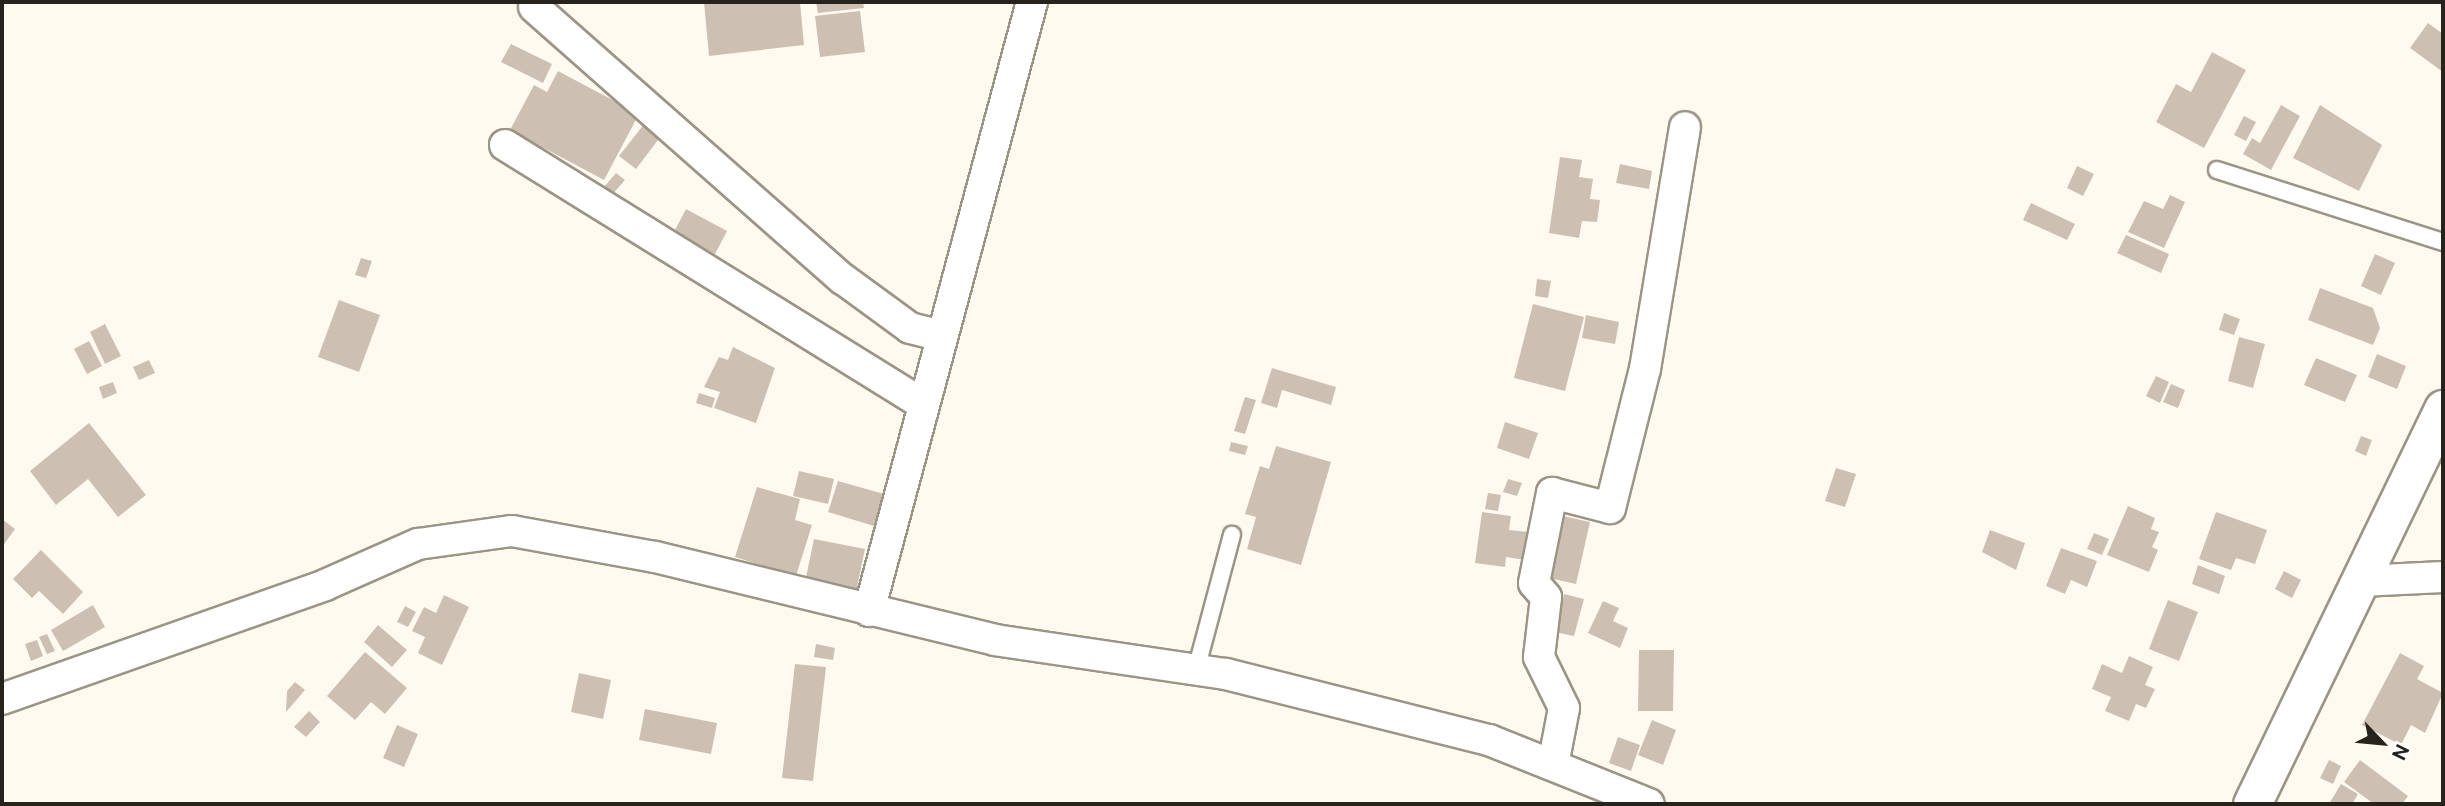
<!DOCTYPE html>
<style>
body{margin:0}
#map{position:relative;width:2445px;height:806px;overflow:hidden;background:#fffaf0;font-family:"Public Sans",sans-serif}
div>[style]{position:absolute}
.building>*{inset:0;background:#cdc0b3}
.roads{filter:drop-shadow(2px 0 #9c9485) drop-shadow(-2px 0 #9c9485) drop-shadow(0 2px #9c9485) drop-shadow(0 -2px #9c9485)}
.service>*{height:16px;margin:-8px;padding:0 8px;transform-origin:8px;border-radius:8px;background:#fff}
.minor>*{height:30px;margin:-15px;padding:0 15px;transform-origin:15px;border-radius:15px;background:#fff}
.tertiary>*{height:37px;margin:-18.5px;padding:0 18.5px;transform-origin:18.5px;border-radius:18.5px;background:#fff}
span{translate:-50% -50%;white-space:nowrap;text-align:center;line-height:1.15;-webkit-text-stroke:5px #fff;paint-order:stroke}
.frame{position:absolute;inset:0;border:4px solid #26231d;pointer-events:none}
.north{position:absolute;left:2347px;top:708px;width:70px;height:70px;-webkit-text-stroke:5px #fff;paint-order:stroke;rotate:116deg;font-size:19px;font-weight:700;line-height:28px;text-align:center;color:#26231d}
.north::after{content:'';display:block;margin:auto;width:24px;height:32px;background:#26231d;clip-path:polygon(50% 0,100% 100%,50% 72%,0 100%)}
</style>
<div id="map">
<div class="building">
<i style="clip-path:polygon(704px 2px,800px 2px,804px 45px,709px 56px)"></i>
<i style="clip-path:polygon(816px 2px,863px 2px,864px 8px,818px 13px)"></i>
<i style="clip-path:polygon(860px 11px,865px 52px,820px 57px,815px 16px)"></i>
<i style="clip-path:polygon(2428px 23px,2443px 34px,2443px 72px,2410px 48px)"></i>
<i style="clip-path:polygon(511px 44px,552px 64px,543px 83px,501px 62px)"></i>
<i style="clip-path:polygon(2212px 52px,2246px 70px,2204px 148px,2156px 122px,2176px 84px,2191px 92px)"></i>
<i style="clip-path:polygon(558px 71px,639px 114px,604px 180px,510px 130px,534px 85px,547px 92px)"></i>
<i style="clip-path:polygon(2281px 105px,2300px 116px,2271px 170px,2243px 154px,2252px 138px,2260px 143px)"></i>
<i style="clip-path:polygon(2320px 105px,2382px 145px,2359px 191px,2293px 158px)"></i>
<i style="clip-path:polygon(2244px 116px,2256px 122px,2246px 141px,2234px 135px)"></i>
<i style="clip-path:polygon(645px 123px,661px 136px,636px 169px,619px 156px)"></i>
<i style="clip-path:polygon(1560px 157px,1582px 160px,1579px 177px,1593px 179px,1590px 199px,1600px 200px,1597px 222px,1582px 221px,1579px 238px,1549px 233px)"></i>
<i style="clip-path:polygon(1620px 164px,1652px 171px,1649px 189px,1616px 183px)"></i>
<i style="clip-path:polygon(2077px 166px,2094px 174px,2083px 196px,2067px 188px)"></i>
<i style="clip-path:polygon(616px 173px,625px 180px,612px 195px,604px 187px)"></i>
<i style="clip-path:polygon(2170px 195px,2185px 202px,2164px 248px,2128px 232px,2144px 201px,2163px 209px)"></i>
<i style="clip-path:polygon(2031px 203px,2075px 224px,2067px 240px,2023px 220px)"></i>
<i style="clip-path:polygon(686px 209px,727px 231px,715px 254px,674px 232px)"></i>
<i style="clip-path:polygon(2126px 235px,2169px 254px,2161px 273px,2117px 253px)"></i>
<i style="clip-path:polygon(2375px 254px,2395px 263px,2381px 295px,2361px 286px)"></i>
<i style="clip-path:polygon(361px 258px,372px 261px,366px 278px,355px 275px)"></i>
<i style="clip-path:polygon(1537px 279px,1551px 281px,1548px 298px,1535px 296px)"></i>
<i style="clip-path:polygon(2320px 288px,2373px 308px,2380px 328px,2373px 345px,2308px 320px)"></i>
<i style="clip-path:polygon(339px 300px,380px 315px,359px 372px,318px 357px)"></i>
<i style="clip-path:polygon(1533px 304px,1584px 317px,1565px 391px,1514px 378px)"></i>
<i style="clip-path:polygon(2224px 313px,2240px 319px,2234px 335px,2219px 330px)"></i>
<i style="clip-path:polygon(1586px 315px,1619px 322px,1615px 344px,1582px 338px)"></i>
<i style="clip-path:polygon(105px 324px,121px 356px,105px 364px,90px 332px)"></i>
<i style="clip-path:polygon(2239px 337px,2265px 344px,2253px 388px,2228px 381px)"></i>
<i style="clip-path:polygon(89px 341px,102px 366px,87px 374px,74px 349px)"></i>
<i style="clip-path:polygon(733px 347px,775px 368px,756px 423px,714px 408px,720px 392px,704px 387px,719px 357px,728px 360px)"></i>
<i style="clip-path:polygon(2377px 354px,2406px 366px,2397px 389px,2368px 377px)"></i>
<i style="clip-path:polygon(2316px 358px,2357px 375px,2345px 402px,2304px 385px)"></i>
<i style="clip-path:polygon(149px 360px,155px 373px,139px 380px,133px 367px)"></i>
<i style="clip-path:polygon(1272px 368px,1336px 387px,1331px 405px,1282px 390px,1277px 408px,1261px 403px)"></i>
<i style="clip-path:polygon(2156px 376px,2169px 382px,2160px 403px,2146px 396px)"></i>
<i style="clip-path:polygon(113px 382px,117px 393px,103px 399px,99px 387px)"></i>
<i style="clip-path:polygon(2171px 384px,2185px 390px,2178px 408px,2163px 402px)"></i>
<i style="clip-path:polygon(699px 393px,715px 398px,712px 408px,696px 403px)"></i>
<i style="clip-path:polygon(1245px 397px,1256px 400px,1245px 434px,1234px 431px)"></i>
<i style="clip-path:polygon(1505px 422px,1538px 433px,1529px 459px,1497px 448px)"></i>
<i style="clip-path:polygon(89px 423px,146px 495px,118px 517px,88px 479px,56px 505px,30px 471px)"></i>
<i style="clip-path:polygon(2361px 436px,2372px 440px,2366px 456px,2355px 451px)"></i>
<i style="clip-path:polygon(1231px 442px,1248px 446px,1245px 455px,1229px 451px)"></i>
<i style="clip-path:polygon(1276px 446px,1331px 462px,1301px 565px,1247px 549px,1256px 517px,1245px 514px,1260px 466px,1269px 469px)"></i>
<i style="clip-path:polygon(1836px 468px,1856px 474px,1845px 507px,1825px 501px)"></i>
<i style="clip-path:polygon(799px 471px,834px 479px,828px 504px,793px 496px)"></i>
<i style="clip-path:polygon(1508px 479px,1522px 483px,1517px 496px,1503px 492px)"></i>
<i style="clip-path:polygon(838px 481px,884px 494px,874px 526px,828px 512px)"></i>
<i style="clip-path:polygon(757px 487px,800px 499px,795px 520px,812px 525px,796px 576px,735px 557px)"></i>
<i style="clip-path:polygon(1488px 493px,1501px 495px,1498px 511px,1485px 509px)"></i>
<i style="clip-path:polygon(2128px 506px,2155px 518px,2151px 529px,2159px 532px,2152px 547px,2158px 550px,2149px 572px,2107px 555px)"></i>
<i style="clip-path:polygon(1482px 512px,1511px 516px,1509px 530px,1528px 532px,1525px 560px,1506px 557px,1505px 567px,1475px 563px)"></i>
<i style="clip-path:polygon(2216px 512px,2267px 530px,2255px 564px,2236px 558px,2231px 570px,2199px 559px)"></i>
<i style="clip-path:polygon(1563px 516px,1590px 522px,1576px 584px,1549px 578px)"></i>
<i style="clip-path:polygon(2px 519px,15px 529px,2px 547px)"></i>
<i style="clip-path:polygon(1990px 530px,2025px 543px,2016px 570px,1982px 552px)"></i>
<i style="clip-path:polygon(2094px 533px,2109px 539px,2102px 555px,2087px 549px)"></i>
<i style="clip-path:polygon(814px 539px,865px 549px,856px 592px,805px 582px)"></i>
<i style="clip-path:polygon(2061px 548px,2097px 561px,2087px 587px,2071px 580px,2065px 594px,2046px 586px)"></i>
<i style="clip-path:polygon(41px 550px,83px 592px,63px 614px,39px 591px,32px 598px,13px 579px)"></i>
<i style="clip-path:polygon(2198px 565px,2225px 576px,2219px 594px,2192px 584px)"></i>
<i style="clip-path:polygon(2284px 571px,2301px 580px,2292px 598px,2275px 589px)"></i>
<i style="clip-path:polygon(1564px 594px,1584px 599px,1574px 636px,1554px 632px)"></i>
<i style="clip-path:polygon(444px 595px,469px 607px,442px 665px,418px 653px,425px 637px,412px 631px,424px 607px,436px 613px)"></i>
<i style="clip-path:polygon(2168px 600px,2198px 612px,2179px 661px,2149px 649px)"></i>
<i style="clip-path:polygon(1603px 601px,1619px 608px,1613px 621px,1628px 628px,1620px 648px,1588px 633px)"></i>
<i style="clip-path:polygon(93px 605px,105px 627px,63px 651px,51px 630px)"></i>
<i style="clip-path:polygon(405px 606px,416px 612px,408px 627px,397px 622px)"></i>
<i style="clip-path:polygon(378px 625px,407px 650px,392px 667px,364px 642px)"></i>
<i style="clip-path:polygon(47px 634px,55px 651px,47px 654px,39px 637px)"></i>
<i style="clip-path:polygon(37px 640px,43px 656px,31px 661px,25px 644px)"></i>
<i style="clip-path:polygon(816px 644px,835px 648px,833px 660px,814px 657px)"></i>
<i style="clip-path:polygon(1639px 650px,1674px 650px,1673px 711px,1638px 711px)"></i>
<i style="clip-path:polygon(365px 652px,407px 688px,385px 714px,371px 702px,355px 720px,327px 696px)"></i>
<i style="clip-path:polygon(2400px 653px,2424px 666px,2417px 679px,2443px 693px,2425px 733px,2411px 725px,2401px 745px,2362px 725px)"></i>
<i style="clip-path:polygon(2129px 656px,2153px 667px,2145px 685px,2155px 689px,2146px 708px,2136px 704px,2129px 721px,2105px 711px,2111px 697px,2092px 689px,2102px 664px,2122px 673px)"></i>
<i style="clip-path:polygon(795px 664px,826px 667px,813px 781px,782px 778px)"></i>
<i style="clip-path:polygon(579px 673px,611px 680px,603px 719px,571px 712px)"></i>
<i style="clip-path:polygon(295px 682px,305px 690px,286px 712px,287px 691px)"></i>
<i style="clip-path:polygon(645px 709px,717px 723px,711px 754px,639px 740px)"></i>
<i style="clip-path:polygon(309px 711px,320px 722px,306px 737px,294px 727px)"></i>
<i style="clip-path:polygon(1652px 720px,1676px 730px,1663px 765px,1638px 755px)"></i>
<i style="clip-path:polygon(397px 725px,418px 734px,404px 767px,383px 758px)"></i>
<i style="clip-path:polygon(1618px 737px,1640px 745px,1631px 771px,1609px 763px)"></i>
<i style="clip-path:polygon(2329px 760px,2341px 766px,2333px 784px,2320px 778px)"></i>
<i style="clip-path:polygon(2360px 760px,2408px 796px,2402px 804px,2374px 804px,2344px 782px)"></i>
<i style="clip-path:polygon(2341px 784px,2358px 794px,2352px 804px,2329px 804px)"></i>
</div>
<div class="roads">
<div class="service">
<i style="left:2217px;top:170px;width:237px;rotate:17.7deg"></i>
<i style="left:1196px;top:670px;width:140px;rotate:-75.1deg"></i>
</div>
<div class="minor">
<i style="left:534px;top:7px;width:412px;rotate:41.4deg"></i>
<i style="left:843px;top:279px;width:83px;rotate:36.2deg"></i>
<i style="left:910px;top:328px;width:33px;rotate:14deg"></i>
<i style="left:505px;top:145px;width:493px;rotate:31.8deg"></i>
<i style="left:2361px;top:581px;width:82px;rotate:-2.8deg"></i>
<i style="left:869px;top:611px;width:630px;rotate:-75.02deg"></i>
<i style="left:2px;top:699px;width:343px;rotate:-19.4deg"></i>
<i style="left:325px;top:585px;width:102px;rotate:-23.8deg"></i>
<i style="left:418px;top:544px;width:95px;rotate:-7.9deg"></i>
<i style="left:512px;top:531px;width:145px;rotate:10.3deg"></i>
<i style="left:655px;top:557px;width:350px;rotate:13.7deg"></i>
<i style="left:995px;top:640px;width:233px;rotate:8.4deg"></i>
<i style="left:1226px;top:674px;width:271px;rotate:14.1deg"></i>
<i style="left:1489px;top:740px;width:172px;rotate:21.8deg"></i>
<i style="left:1553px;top:765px;width:58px;rotate:-79.1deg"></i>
<i style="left:1564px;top:708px;width:57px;rotate:-116.1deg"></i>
<i style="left:1539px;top:657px;width:60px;rotate:-83.3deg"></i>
<i style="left:1546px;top:597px;width:18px;rotate:-131deg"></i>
<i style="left:1534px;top:583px;width:92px;rotate:-78.7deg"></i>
<i style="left:1552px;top:493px;width:60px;rotate:14.5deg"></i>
<i style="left:1610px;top:508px;width:143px;rotate:-75.9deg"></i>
<i style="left:1645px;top:369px;width:245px;rotate:-80.6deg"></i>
</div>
<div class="tertiary">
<i style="left:2252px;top:804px;width:439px;rotate:-64.2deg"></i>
</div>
</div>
<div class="frame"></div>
<div class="north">N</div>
</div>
